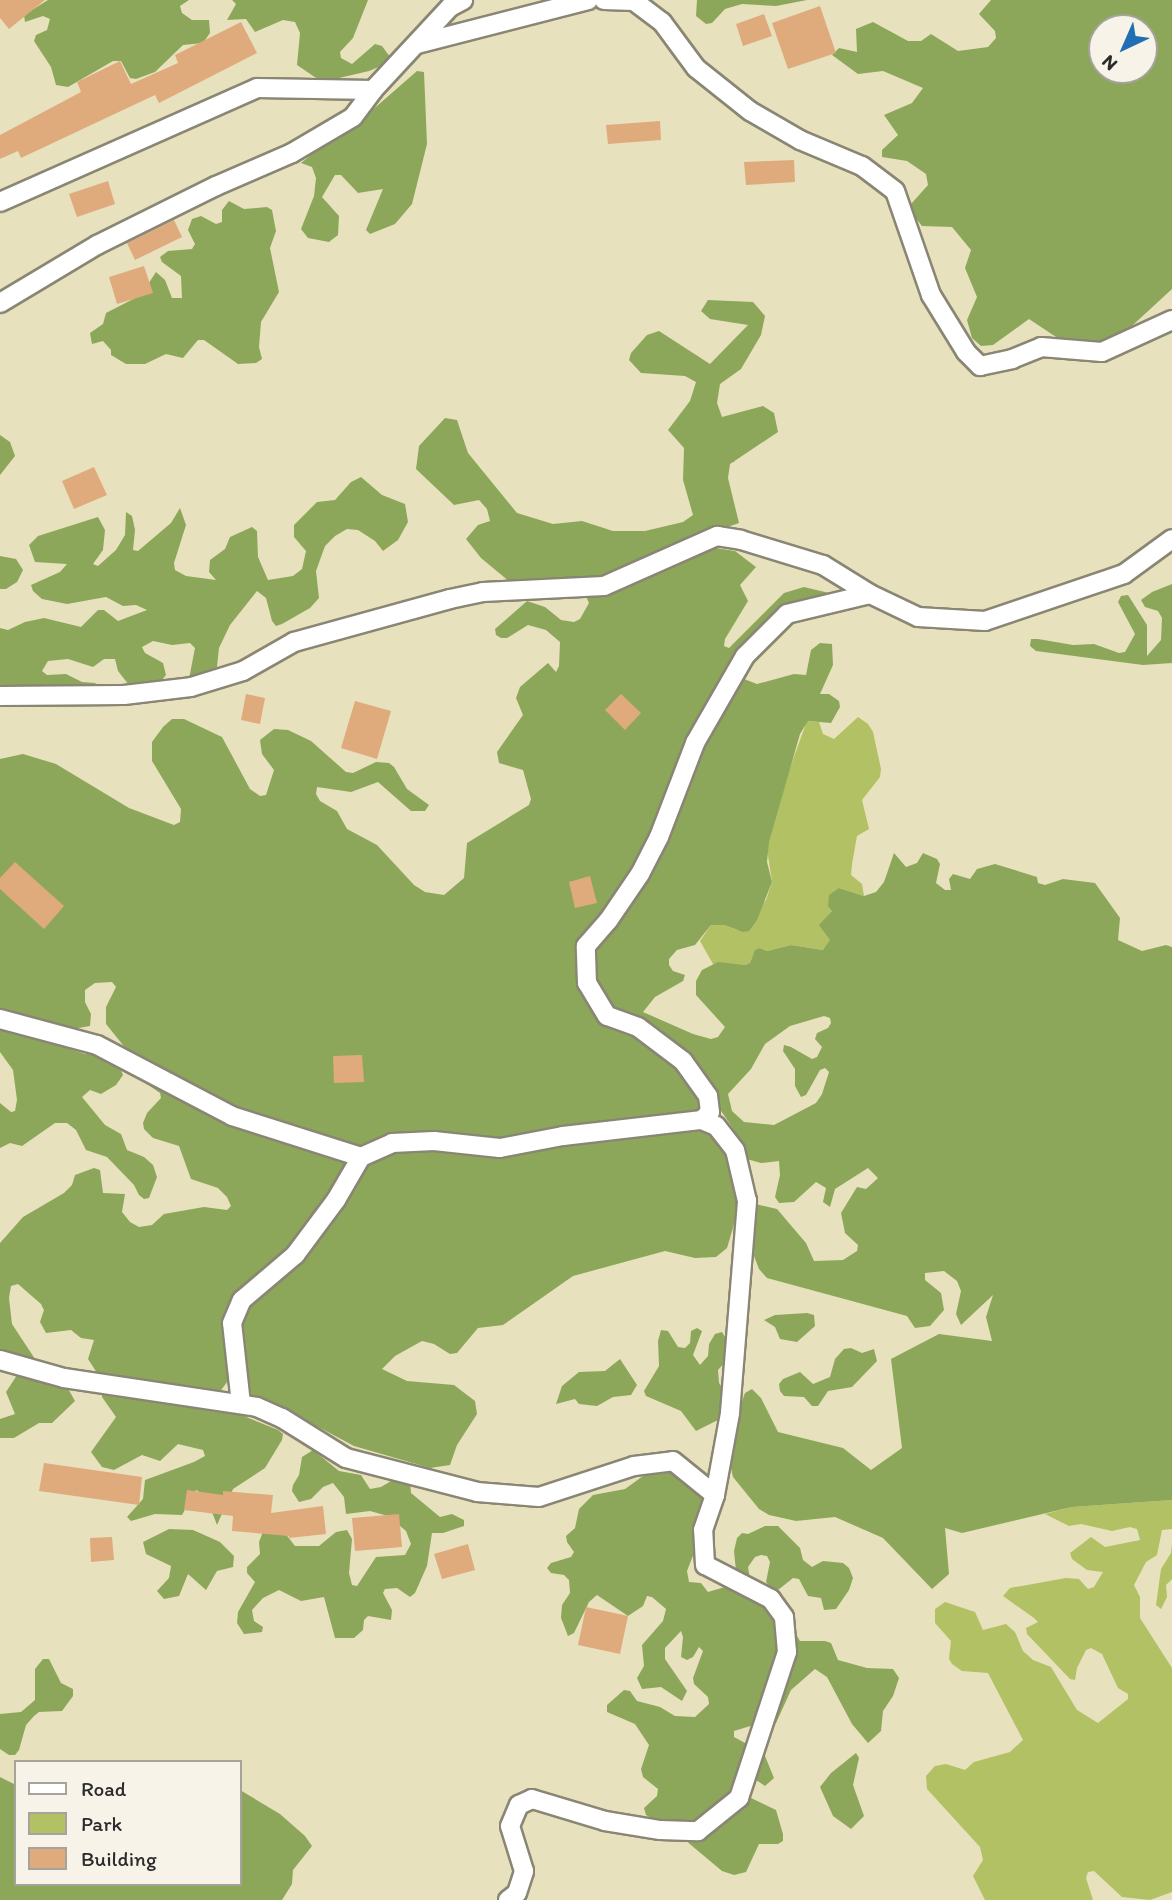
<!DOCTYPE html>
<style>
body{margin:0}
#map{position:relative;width:1172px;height:1900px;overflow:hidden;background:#e8e1be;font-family:Itim,sans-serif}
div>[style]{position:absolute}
.green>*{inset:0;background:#b1c164}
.forest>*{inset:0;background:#8ca75a}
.building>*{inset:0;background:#dfab7d}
.roads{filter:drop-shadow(2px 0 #8a8674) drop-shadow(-2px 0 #8a8674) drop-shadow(0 2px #8a8674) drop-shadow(0 -2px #8a8674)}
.street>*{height:18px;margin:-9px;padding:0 9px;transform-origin:9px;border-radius:9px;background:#fff}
span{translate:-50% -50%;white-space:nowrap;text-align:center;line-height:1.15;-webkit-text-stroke:5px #f7f3e8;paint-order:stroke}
.legend{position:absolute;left:14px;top:1760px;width:228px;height:126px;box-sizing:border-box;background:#f7f3e8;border:2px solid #a5a39c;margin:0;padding:9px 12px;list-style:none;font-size:21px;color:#2b2b2b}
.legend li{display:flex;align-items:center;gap:14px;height:35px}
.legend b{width:35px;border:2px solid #a5a39c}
.north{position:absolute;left:1088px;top:14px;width:70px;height:70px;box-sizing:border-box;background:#f7f3e8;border:2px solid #a5a39c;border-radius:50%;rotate:224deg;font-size:19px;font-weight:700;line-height:28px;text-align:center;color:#2b2b2b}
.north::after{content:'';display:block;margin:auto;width:24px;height:32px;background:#1f6fb2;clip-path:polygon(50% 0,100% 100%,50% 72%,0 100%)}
</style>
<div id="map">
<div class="green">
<i style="clip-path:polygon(858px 717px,868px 724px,873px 732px,881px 769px,880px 777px,862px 800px,869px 829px,857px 836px,852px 864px,851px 875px,862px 884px,864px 896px,839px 888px,832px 911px,820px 925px,830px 939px,829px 946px,823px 950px,791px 945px,767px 951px,760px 948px,755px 951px,750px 963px,745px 965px,713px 964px,700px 941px,711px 925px,724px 925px,737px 930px,766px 900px,772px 882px,767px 849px,783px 787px,807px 721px,819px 722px,823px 734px,834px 739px)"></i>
<i style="clip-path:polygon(1172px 1500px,1172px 1529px,1162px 1530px,1157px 1555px,1146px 1562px,1134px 1585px,1140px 1597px,1140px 1618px,1172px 1668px,1172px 1892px,1150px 1900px,1122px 1897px,1094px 1871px,1088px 1872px,1086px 1878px,1093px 1900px,985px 1900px,973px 1876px,983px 1860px,980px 1847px,927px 1789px,926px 1776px,935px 1766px,946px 1764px,965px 1770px,974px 1762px,1010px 1752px,1023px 1740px,988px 1673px,962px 1671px,952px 1664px,949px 1659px,951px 1641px,935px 1623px,935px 1609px,945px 1602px,975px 1612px,983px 1630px,1006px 1624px,1015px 1632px,1023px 1651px,1033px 1660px,1051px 1667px,1077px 1710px,1098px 1723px,1128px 1699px,1128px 1694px,1118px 1688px,1102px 1654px,1091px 1648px,1086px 1650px,1077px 1668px,1075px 1680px,1070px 1679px,1027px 1634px,1026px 1628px,1038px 1622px,1034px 1618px,1003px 1596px,1010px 1588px,1066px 1578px,1079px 1579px,1088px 1589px,1094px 1587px,1103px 1572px,1087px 1570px,1072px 1559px,1070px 1553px,1091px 1537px,1105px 1547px,1140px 1540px,1137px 1529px,1130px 1527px,1112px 1531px,1081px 1524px,1069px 1526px,1045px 1514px,1072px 1507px)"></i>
<i style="clip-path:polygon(1172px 1544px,1172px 1579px,1166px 1585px,1167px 1597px,1161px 1609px,1156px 1605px,1161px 1569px,1171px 1553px)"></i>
</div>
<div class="forest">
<i style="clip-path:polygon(48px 0,189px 0,180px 6px,182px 13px,192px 20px,209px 20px,210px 33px,203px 43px,183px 45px,155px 72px,136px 79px,130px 78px,121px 61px,113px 61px,68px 87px,56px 85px,51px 67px,34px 41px,36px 35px,47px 30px,50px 19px,43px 16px,25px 22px,24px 15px)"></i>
<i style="clip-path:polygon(232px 0,368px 0,353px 38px,340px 52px,341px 58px,352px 64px,375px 44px,382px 46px,393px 61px,369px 71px,322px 82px,297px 65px,300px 33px,295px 22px,283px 20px,255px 32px,246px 19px,227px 20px,236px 4px)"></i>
<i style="clip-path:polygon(697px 0,807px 0,776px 6px,742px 4px,725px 9px,712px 23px,706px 24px,696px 16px)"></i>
<i style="clip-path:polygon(evenodd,991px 0,1172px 0,1172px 289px,1121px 336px,1096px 346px,1059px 339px,1029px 319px,993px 345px,981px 346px,972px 338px,967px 320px,977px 297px,965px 268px,971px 250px,952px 227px,922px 226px,914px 216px,911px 204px,928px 185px,926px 174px,907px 161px,882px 157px,882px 150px,898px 135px,884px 115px,912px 103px,923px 88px,883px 71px,858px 74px,832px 55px,839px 48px,857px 52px,856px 29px,873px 22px,908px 41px,921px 41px,931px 34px,958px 51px,988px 47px,996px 38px,995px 31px,979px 14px,991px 0,1102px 28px,1144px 28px,1144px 70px,1102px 70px,1102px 28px)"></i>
<i style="clip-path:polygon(417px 71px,424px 72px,427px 144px,412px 204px,395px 224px,370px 234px,366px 230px,383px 189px,358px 193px,341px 175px,335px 175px,322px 197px,339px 216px,338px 235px,329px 242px,308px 238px,301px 229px,314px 196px,316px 178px,312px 167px,301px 163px,328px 141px,346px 133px)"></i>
<i style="clip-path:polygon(229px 201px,244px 209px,267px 207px,272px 210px,276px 231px,270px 248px,279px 292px,261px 322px,259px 347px,262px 359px,256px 363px,238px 364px,204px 340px,198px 340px,183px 358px,166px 354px,145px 364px,126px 364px,111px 355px,111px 350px,103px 341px,92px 344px,90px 333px,103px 324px,106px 313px,141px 295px,156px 272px,165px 280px,172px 298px,182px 298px,181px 276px,162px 262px,160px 257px,168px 251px,192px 249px,195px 244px,188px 230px,192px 219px,201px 216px,216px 224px,222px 222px,222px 210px)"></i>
<i style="clip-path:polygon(evenodd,708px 300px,753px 302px,765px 316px,761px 335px,741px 369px,720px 384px,717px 403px,722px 417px,763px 406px,774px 413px,778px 432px,730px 464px,728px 478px,739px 523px,708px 534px,702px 546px,735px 551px,756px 567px,740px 585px,748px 601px,725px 639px,724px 646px,729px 648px,784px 593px,804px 587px,829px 593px,832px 599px,802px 607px,737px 667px,744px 679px,757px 684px,794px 674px,806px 675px,811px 650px,820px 643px,832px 644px,833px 665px,820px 694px,829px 694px,839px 701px,840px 707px,831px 723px,808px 721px,800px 734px,769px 842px,767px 862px,772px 882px,757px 920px,749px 931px,743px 932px,724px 925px,711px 925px,695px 945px,677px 950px,669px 959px,669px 965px,673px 971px,685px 975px,683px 981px,655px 997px,643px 1012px,693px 1034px,711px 1039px,718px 1037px,725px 1027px,696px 995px,696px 981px,702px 970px,718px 962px,745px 965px,750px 963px,755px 950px,760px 948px,767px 951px,791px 945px,823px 950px,830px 940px,819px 925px,832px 911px,828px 906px,829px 895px,839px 888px,864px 896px,876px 892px,884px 882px,894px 853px,906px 867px,917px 863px,923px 853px,937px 859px,940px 864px,936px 883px,945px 890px,951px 890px,949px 879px,953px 874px,970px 879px,977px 869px,995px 864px,1037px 877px,1038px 883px,1045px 885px,1063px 879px,1095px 883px,1120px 918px,1118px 940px,1142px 951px,1166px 945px,1172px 947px,1172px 1500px,1072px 1507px,962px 1533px,945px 1528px,949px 1574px,932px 1589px,883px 1538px,835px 1517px,796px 1521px,769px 1515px,759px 1509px,733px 1477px,730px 1464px,736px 1418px,745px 1393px,752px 1389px,761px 1398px,778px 1432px,843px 1448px,871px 1470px,902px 1448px,891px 1359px,939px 1334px,992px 1341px,986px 1317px,993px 1295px,961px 1325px,956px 1314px,961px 1291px,957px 1281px,944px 1271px,925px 1273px,925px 1280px,941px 1293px,944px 1310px,930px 1326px,915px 1328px,907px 1316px,767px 1278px,759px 1269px,754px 1256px,755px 1204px,777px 1209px,806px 1243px,814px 1261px,843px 1260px,857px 1251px,858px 1245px,845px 1233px,841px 1213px,857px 1187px,866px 1189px,878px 1178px,868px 1168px,835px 1189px,830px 1207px,823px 1202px,826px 1188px,816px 1182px,794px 1202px,779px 1203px,775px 1197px,780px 1175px,779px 1161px,761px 1163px,743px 1158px,734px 1130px,717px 1105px,686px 1127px,720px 1137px,740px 1171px,738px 1211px,727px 1248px,716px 1257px,695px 1258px,665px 1251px,573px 1276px,503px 1325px,478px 1328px,457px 1353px,450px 1354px,434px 1344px,422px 1341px,395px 1356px,382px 1369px,407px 1381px,454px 1385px,475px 1401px,477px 1414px,457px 1445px,450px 1465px,430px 1468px,354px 1446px,281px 1407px,249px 1397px,230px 1378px,219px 1393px,184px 1404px,234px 1412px,278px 1430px,283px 1434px,282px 1440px,265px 1468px,233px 1489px,217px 1525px,206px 1496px,196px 1490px,182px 1515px,155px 1514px,131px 1521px,127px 1517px,143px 1499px,145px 1480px,194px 1462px,205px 1456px,203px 1450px,178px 1444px,160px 1461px,142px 1455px,114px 1470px,102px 1467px,91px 1452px,116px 1417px,102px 1397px,101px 1379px,88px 1359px,94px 1340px,81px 1338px,71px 1330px,46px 1333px,40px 1322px,44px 1310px,41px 1304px,18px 1284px,11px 1286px,9px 1298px,12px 1324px,37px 1362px,66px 1385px,75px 1401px,52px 1423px,39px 1423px,14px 1438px,0 1438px,0 1419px,15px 1414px,6px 1392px,19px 1372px,0 1352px,0 1243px,23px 1217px,64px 1193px,72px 1185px,75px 1175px,94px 1168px,100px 1170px,103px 1193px,125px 1194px,122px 1212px,130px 1222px,139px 1227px,152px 1225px,164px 1214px,204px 1207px,227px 1210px,231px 1206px,227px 1197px,218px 1188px,191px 1179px,179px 1146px,153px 1138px,144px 1129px,143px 1123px,147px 1113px,161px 1098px,160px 1093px,144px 1082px,135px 1060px,106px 1024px,106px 1007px,116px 987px,112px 982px,95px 983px,85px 990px,85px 1002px,91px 1014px,90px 1026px,73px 1029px,52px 1023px,46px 1025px,41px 1035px,50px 1043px,85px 1054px,109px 1054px,118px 1063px,123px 1075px,116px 1085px,101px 1094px,90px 1090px,82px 1097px,105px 1125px,121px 1134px,127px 1150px,144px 1157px,153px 1165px,157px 1177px,149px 1198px,144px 1199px,139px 1195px,134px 1185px,107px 1157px,86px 1150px,76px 1130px,67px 1123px,55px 1123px,22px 1146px,10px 1143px,0 1148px,0 1103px,11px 1112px,15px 1111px,17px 1100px,13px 1070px,0 1052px,0 759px,23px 754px,56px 764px,129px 808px,174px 825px,180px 822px,181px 809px,152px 761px,152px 742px,163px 727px,172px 719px,184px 719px,222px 737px,250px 789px,260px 796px,266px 795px,274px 770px,262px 754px,260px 740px,274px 729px,288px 730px,311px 741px,346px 772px,353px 773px,376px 762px,389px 763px,394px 767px,407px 789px,429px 805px,425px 811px,411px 811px,378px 782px,351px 792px,317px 787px,316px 794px,320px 801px,337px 811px,347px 829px,377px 845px,414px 885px,425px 892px,444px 895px,464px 878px,467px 843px,529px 805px,531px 799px,523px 770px,499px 763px,497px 752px,523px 715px,516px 698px,520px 687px,548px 663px,556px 672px,559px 666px,560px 642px,546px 630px,528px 625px,507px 638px,501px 638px,496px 635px,495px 629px,527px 601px,545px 607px,561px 620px,574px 622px,580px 619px,589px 603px,584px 592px,510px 582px,481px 558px,466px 539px,478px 525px,490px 521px,487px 509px,479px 500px,454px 505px,416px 469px,419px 446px,445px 418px,457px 420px,468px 453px,517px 513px,553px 524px,582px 521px,613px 531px,645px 531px,683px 522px,693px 515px,683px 480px,684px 448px,668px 430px,690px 401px,696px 382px,685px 376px,641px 373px,629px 360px,631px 353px,647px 335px,659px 331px,710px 364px,748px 325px,710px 319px,701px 311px,708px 300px,824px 1016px,830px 1018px,831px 1023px,828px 1028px,817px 1033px,815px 1039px,822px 1047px,817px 1057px,812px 1059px,791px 1047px,784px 1045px,783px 1051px,795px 1069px,795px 1086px,801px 1097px,806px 1095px,820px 1070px,825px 1068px,829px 1072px,822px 1094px,816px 1103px,774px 1125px,744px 1122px,732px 1111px,728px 1094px,751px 1069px,765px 1044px,790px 1026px,824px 1016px)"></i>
<i style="clip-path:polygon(0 435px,10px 442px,15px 456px,0 475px)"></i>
<i style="clip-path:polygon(361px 477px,382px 495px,405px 504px,408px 522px,398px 540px,383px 551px,375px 541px,358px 530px,347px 529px,335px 536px,325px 546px,316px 571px,319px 598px,310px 608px,282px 624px,276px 626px,272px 621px,266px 598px,257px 591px,230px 625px,219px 648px,216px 676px,188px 684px,195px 648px,190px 643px,172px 645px,153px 641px,142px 647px,145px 653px,163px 663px,166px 675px,154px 690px,129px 685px,118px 671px,115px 659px,104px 659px,93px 667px,68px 659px,48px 661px,42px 671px,47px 675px,66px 674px,82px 682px,95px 683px,100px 686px,98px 692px,0 700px,0 628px,8px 630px,25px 622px,44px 618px,81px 627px,98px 610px,104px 610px,118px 621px,147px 610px,136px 605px,123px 606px,106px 597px,67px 604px,42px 599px,33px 591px,31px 585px,60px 572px,67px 564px,35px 562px,29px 545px,38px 536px,98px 517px,105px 530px,103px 550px,93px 564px,98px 566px,116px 550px,125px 535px,126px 512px,132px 516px,135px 530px,133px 550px,138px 551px,171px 523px,180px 508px,186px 525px,174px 563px,175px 570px,186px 576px,216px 580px,209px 572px,210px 560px,225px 549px,230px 537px,252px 527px,257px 531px,258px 557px,268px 580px,293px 576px,302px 569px,306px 551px,294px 537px,294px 525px,317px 502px,335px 500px,351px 482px)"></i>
<i style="clip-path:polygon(0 556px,16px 559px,23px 570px,17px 582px,6px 589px,0 589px)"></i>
<i style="clip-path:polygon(1172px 584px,1172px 663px,1143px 665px,1036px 651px,1030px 646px,1031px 639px,1038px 639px,1073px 645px,1094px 644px,1119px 653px,1125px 652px,1135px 634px,1118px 602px,1121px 596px,1128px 595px,1147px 625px,1147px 656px,1161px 640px,1162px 618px,1158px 611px,1145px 607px,1141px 600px,1152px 592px)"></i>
<i style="clip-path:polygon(807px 1313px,814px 1315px,815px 1326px,797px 1342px,780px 1339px,775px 1327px,764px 1320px,775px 1315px)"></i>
<i style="clip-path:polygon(697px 1328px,702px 1331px,693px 1355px,700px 1365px,708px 1356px,709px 1344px,715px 1334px,722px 1332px,729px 1343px,742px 1343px,744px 1349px,739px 1361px,726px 1361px,718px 1370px,719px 1383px,731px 1399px,724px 1417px,696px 1431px,681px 1411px,646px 1396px,644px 1391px,659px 1366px,658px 1341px,661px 1330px,668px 1331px,678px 1347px,685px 1348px,690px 1343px,691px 1331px)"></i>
<i style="clip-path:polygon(851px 1348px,862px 1353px,874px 1349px,877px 1361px,852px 1387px,828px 1391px,818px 1406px,812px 1406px,804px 1397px,784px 1396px,780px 1391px,779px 1384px,783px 1379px,800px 1372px,813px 1384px,830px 1377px,835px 1359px,844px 1349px)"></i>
<i style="clip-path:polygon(620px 1359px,637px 1385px,631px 1395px,613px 1397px,597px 1406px,579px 1404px,575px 1399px,556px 1404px,562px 1386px,579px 1372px,605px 1371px)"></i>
<i style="clip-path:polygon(313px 1450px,339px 1471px,361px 1475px,370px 1489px,381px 1487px,401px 1475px,410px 1481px,411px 1493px,440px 1517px,452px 1514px,464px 1520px,464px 1526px,443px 1533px,432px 1533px,427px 1566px,415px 1593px,410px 1597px,397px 1588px,385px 1589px,383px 1593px,392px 1610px,391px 1620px,368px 1616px,364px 1620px,363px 1630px,354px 1638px,335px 1638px,324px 1597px,301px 1601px,279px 1590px,263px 1598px,252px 1610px,254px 1621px,263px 1627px,262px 1632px,244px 1634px,237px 1623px,238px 1612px,255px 1582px,247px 1573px,247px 1567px,260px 1554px,259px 1542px,270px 1514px,295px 1546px,319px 1546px,336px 1532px,347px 1530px,352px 1539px,349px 1573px,352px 1585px,357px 1586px,376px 1557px,405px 1555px,411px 1544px,406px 1531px,388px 1516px,370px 1511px,346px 1514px,344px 1497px,333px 1483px,323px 1487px,311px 1499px,299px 1502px,292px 1491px,293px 1485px,299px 1475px,302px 1457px)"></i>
<i style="clip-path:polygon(670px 1467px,703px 1494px,696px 1548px,687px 1571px,689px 1582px,701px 1583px,708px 1592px,725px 1587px,734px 1578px,736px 1571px,734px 1551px,737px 1538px,742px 1533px,748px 1534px,765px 1526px,778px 1526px,800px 1548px,803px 1560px,812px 1567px,823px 1561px,843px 1563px,849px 1568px,853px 1578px,849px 1590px,836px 1609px,824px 1610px,821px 1598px,808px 1596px,799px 1579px,793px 1578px,778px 1590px,771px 1588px,766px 1582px,770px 1562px,767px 1556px,761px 1555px,755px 1557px,748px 1567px,750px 1579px,745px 1596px,767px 1608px,793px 1629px,800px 1641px,825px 1641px,831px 1643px,838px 1660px,867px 1668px,893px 1669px,899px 1678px,893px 1696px,883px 1711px,881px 1731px,868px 1743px,852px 1724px,827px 1677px,815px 1669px,791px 1690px,776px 1723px,757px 1724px,734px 1731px,734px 1737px,745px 1743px,751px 1745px,763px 1739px,766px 1744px,765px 1756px,774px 1778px,765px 1786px,753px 1778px,747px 1796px,776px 1810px,783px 1834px,783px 1841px,778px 1844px,759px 1844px,746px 1872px,734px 1875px,722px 1871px,679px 1835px,646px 1815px,644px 1808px,657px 1796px,658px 1789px,643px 1777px,641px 1769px,649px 1745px,635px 1724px,607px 1712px,607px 1705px,624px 1690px,630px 1691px,637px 1701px,660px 1707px,675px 1716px,695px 1717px,709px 1704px,708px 1697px,694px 1684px,693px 1678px,703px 1651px,699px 1647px,693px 1657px,687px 1660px,681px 1657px,683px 1637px,681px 1631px,665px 1648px,665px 1659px,687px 1691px,682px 1701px,661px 1687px,642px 1689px,637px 1678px,644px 1666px,642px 1645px,663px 1621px,666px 1609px,652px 1597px,647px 1596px,643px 1606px,628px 1616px,597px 1595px,589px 1602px,574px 1633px,568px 1636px,561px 1618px,562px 1605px,570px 1593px,569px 1580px,564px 1575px,551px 1573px,547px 1568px,551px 1563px,571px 1557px,574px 1552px,567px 1542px,566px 1536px,575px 1528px,579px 1509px,593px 1495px,625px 1489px,650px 1471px)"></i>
<i style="clip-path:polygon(169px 1529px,193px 1530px,220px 1542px,234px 1556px,233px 1567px,217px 1571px,206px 1590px,188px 1574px,179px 1596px,164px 1599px,157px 1591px,169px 1578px,171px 1566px,146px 1554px,143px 1542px)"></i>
<i style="clip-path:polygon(43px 1659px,49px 1659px,61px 1683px,73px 1689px,73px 1696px,62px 1711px,39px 1712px,34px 1716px,26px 1725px,19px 1750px,15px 1755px,9px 1755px,0 1749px,0 1714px,21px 1712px,35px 1700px,35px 1669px)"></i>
<i style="clip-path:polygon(856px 1753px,859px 1758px,853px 1785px,864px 1816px,851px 1829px,833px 1816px,820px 1787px,831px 1773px)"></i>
<i style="clip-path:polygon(0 1777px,16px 1785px,16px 1884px,240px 1884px,240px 1790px,280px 1814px,305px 1836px,312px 1846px,293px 1870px,292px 1884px,282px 1900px,0 1900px)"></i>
</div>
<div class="building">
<i style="clip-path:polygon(0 0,45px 0,9px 29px,0 18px)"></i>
<i style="clip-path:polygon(820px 6px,836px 53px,788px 69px,772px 23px)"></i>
<i style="clip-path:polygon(764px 14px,772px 36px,743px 46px,736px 24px)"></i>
<i style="clip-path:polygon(241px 22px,257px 53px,159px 103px,155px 95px,21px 158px,18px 151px,0 159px,0 135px,81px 92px,77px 82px,120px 61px,131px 84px,178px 63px,175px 55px)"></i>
<i style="clip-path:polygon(660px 121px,661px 140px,608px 144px,606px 125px)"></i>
<i style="clip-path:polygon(794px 160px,795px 182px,746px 185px,744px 162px)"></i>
<i style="clip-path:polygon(108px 181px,115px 204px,77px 217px,69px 194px)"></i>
<i style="clip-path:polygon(174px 220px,182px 237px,135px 260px,127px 243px)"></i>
<i style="clip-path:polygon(144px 266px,153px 293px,117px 304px,109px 277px)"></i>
<i style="clip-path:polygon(94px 467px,107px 495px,74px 509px,62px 481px)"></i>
<i style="clip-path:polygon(246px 694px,265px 698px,260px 724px,241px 720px)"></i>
<i style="clip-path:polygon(621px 694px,641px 713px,625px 730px,605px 710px)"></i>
<i style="clip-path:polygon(355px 701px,391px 711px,377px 759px,341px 748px)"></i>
<i style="clip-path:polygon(15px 862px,64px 906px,44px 929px,0 889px,0 878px)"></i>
<i style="clip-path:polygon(590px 876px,597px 903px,575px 908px,569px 882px)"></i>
<i style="clip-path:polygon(362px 1055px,364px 1082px,334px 1083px,333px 1056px)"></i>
<i style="clip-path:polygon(44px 1463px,142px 1477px,139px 1505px,39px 1491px)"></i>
<i style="clip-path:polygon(187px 1490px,223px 1495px,223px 1491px,273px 1495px,271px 1513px,323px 1506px,326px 1534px,289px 1538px,289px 1536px,232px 1531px,233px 1516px,184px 1510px)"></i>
<i style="clip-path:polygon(399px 1514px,402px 1547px,355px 1551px,352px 1518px)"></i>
<i style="clip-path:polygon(112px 1537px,114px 1560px,91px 1562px,90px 1538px)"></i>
<i style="clip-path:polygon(468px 1544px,475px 1570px,442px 1579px,434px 1554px)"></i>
<i style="clip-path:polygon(586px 1607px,628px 1616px,620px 1654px,578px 1645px)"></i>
</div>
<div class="roads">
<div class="street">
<i style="left:604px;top:0;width:30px;rotate:2deg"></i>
<i style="left:634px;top:1px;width:35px;rotate:37deg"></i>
<i style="left:662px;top:22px;width:57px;rotate:53.5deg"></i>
<i style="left:696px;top:68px;width:69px;rotate:38.5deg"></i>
<i style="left:750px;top:111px;width:58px;rotate:30.1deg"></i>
<i style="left:800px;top:140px;width:67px;rotate:22.8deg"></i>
<i style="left:862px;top:166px;width:41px;rotate:37.1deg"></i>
<i style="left:895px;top:191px;width:110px;rotate:70.9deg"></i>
<i style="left:931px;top:295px;width:67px;rotate:58.4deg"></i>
<i style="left:966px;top:352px;width:20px;rotate:45deg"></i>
<i style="left:980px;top:366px;width:33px;rotate:-12deg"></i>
<i style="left:1012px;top:359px;width:31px;rotate:-22deg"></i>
<i style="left:1041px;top:347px;width:61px;rotate:4.7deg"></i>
<i style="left:1102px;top:352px;width:77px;rotate:-24.6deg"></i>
<i style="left:417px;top:44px;width:177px;rotate:-14.4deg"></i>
<i style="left:0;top:202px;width:281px;rotate:-23.9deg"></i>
<i style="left:257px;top:88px;width:116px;rotate:1deg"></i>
<i style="left:373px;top:90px;width:113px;rotate:-47.1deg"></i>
<i style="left:450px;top:7px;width:15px;rotate:-28deg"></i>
<i style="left:0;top:303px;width:113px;rotate:-30.9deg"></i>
<i style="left:97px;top:245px;width:133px;rotate:-26.4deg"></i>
<i style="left:216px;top:186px;width:83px;rotate:-23.5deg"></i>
<i style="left:292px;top:153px;width:71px;rotate:-30.5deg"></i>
<i style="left:353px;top:117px;width:34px;rotate:-53deg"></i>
<i style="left:0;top:696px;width:124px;rotate:-0.5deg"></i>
<i style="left:124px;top:695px;width:67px;rotate:-6.8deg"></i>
<i style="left:191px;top:687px;width:54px;rotate:-17.1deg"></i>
<i style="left:243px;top:671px;width:59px;rotate:-29.6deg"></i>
<i style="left:294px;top:642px;width:162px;rotate:-15.4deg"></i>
<i style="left:450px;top:599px;width:34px;rotate:-12deg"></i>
<i style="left:483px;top:592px;width:121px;rotate:-2.8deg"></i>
<i style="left:604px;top:586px;width:124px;rotate:-23.9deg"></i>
<i style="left:717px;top:536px;width:24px;rotate:9deg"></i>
<i style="left:741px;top:540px;width:86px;rotate:17deg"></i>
<i style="left:823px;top:565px;width:55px;rotate:31.7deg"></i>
<i style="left:870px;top:594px;width:53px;rotate:25.6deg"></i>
<i style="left:918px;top:617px;width:67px;rotate:3.4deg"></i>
<i style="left:985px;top:621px;width:147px;rotate:-18.7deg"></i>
<i style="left:1124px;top:574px;width:59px;rotate:-36.1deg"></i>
<i style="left:0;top:1019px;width:100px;rotate:15deg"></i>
<i style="left:97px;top:1045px;width:153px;rotate:27.7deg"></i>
<i style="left:232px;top:1116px;width:135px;rotate:17.6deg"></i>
<i style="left:361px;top:1157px;width:34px;rotate:-24deg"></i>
<i style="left:392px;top:1143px;width:42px;rotate:-2.7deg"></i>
<i style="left:434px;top:1141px;width:66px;rotate:6.1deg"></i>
<i style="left:500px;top:1148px;width:64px;rotate:-10.8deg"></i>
<i style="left:563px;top:1136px;width:140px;rotate:-6.6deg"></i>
<i style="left:702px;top:1120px;width:11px;rotate:-45deg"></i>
<i style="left:710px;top:1112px;width:16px;rotate:-97deg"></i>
<i style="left:708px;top:1096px;width:43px;rotate:-125.5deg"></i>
<i style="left:683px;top:1061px;width:56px;rotate:-142.9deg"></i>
<i style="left:638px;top:1027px;width:33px;rotate:-160deg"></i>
<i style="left:607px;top:1016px;width:39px;rotate:-121deg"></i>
<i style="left:587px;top:983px;width:37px;rotate:-92deg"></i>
<i style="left:586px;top:946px;width:33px;rotate:-49deg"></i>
<i style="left:608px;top:921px;width:57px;rotate:-55.8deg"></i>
<i style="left:640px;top:874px;width:42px;rotate:-62.8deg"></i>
<i style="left:659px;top:837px;width:101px;rotate:-69deg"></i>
<i style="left:695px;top:743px;width:100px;rotate:-60.1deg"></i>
<i style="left:745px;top:656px;width:59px;rotate:-45deg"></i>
<i style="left:787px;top:614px;width:85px;rotate:-13.5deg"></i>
<i style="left:0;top:1360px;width:66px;rotate:15.7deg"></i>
<i style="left:64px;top:1378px;width:195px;rotate:8.5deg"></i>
<i style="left:257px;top:1407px;width:27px;rotate:24deg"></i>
<i style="left:282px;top:1418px;width:75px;rotate:32deg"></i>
<i style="left:346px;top:1458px;width:135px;rotate:14.5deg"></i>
<i style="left:477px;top:1492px;width:62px;rotate:4.6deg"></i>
<i style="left:539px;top:1497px;width:100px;rotate:-18.1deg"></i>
<i style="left:634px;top:1466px;width:39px;rotate:-7deg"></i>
<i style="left:673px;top:1461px;width:54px;rotate:39deg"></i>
<i style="left:241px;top:1404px;width:81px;rotate:-96.3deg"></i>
<i style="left:232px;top:1323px;width:25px;rotate:-67deg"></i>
<i style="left:242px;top:1300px;width:70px;rotate:-40.3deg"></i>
<i style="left:295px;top:1255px;width:69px;rotate:-53.3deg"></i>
<i style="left:336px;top:1200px;width:50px;rotate:-59.8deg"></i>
<i style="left:508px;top:1900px;width:11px;rotate:-38deg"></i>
<i style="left:517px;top:1893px;width:23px;rotate:-72deg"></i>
<i style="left:524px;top:1871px;width:47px;rotate:-107.3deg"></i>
<i style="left:510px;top:1826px;width:23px;rotate:-67deg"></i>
<i style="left:519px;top:1805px;width:14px;rotate:-25deg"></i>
<i style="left:532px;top:1799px;width:76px;rotate:16.8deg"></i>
<i style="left:605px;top:1821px;width:56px;rotate:9.3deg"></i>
<i style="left:660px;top:1830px;width:38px;rotate:2deg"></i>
<i style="left:698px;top:1831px;width:53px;rotate:-38.8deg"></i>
<i style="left:739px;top:1798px;width:154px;rotate:-71.8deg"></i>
<i style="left:787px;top:1652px;width:35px;rotate:-95deg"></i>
<i style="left:784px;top:1617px;width:22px;rotate:-126deg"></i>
<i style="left:771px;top:1599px;width:74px;rotate:-152.7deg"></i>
<i style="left:705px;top:1565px;width:35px;rotate:-93deg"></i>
<i style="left:703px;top:1530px;width:37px;rotate:-71deg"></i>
<i style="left:715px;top:1495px;width:83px;rotate:-79.6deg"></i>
<i style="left:730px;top:1413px;width:213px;rotate:-85.4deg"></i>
<i style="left:747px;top:1201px;width:52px;rotate:-103.2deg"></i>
<i style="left:735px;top:1150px;width:31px;rotate:-128deg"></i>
<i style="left:716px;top:1126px;width:15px;rotate:-157deg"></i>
</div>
</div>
<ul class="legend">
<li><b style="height:9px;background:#fff"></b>Road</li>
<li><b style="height:19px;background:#b1c164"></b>Park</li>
<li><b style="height:19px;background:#dfab7d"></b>Building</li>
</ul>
<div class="north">N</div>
</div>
